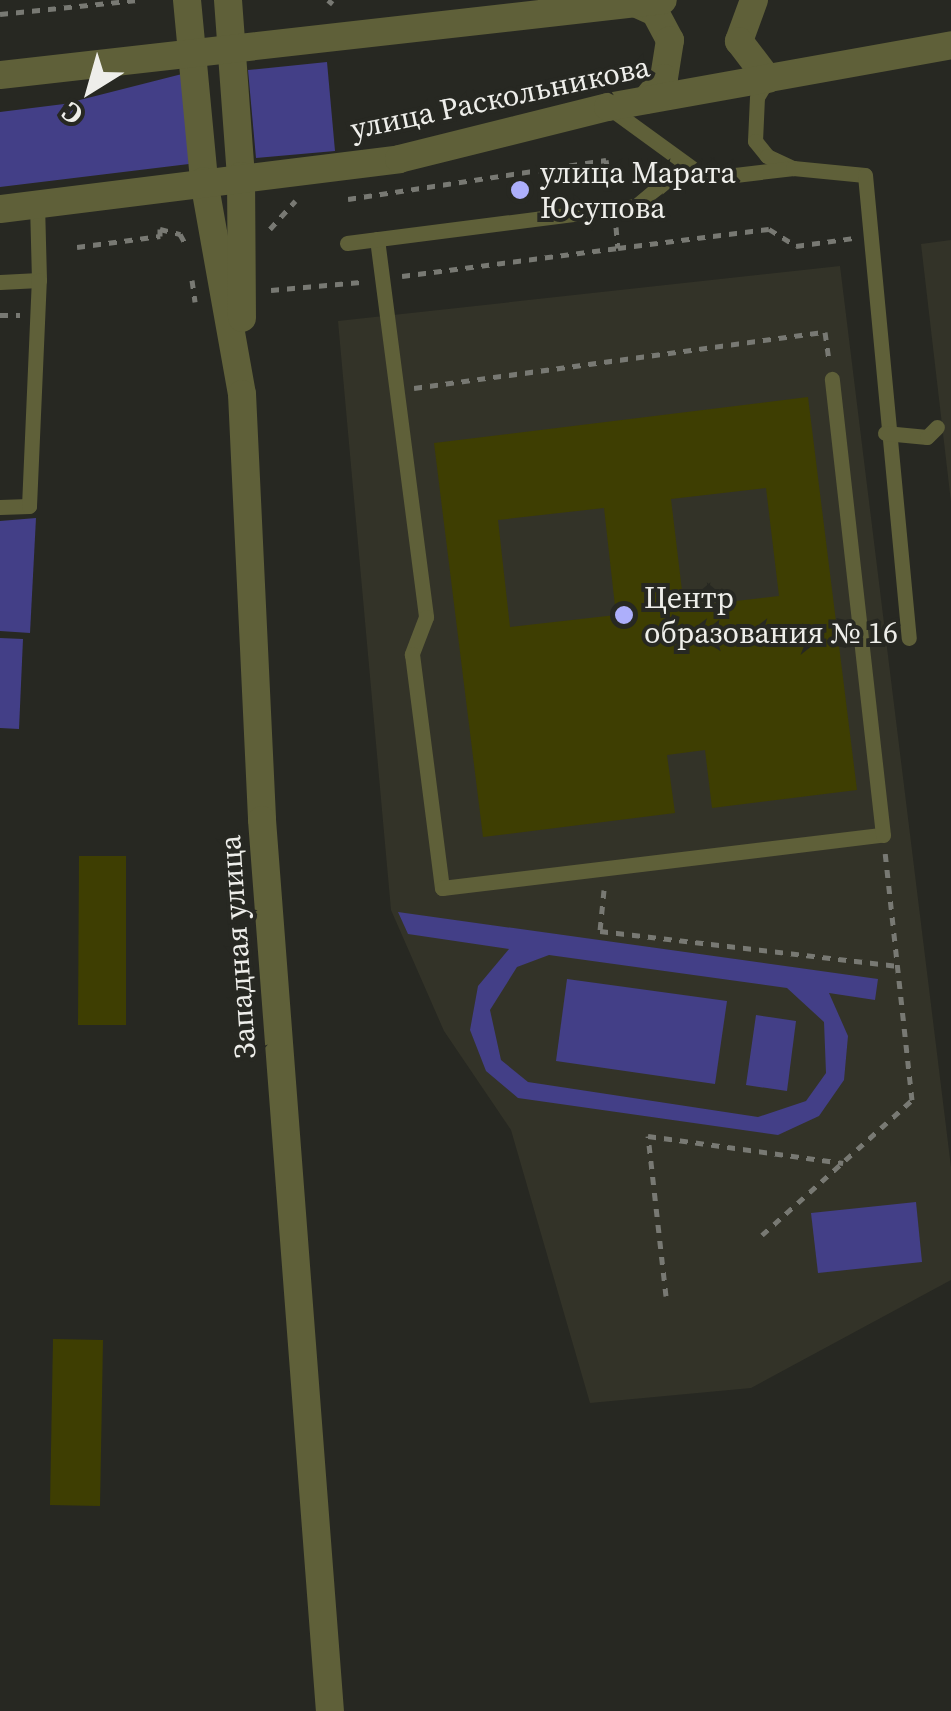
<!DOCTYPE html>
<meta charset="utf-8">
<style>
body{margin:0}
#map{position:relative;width:951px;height:1711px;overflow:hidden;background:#272822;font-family:"Source Serif 4",serif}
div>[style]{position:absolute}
.built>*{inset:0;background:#333328}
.green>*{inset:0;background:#433f87}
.building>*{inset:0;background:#3e3e02}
.path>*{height:5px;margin-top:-2.5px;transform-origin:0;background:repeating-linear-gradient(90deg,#787973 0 8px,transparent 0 16px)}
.service>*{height:15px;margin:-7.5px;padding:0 7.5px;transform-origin:7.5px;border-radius:7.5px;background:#5f6039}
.tertiary>*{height:28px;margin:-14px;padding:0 14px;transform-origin:14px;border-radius:14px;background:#5f6039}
.dots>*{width:28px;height:28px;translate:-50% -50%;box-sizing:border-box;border:5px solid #272822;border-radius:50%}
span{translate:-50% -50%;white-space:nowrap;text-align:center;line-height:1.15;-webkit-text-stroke:8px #272822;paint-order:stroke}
.street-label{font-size:30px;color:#eeeeea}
.poi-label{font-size:30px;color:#eeeeea}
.left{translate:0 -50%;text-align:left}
.north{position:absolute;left:40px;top:40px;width:100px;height:100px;-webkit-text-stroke:8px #272822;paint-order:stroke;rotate:217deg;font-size:28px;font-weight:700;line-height:40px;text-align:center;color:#eeeeea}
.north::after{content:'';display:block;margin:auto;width:35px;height:45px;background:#eeeeea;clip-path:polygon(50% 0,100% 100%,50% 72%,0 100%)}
</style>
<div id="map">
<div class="built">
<i style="clip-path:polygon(951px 240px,951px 502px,921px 244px)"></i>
<i style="clip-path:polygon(840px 266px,951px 1167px,951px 1280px,751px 1388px,590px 1403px,511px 1130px,444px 1031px,391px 910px,338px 321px)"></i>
</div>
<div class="green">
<i style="clip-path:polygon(327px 62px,335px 151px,256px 158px,248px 70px)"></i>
<i style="clip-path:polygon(182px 74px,189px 164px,0 187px,0 112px,64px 104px)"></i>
<i style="clip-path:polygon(36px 518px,30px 633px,0 631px,0 521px)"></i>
<i style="clip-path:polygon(0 638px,23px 639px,19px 729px,0 728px)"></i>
<i style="clip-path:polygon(evenodd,398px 912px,878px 979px,875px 1000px,829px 993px,848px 1036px,844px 1080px,819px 1116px,778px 1135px,518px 1098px,486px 1071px,470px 1030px,478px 986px,509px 949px,408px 934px,398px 912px,549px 955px,787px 988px,824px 1022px,826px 1073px,806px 1101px,758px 1117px,528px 1082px,501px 1060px,490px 1010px,517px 967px,549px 955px)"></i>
<i style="clip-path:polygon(567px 979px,727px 1001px,715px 1084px,556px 1061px)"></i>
<i style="clip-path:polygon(756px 1015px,796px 1021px,787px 1091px,746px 1085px)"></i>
<i style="clip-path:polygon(916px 1202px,922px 1262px,818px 1273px,811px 1213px)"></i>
</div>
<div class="building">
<i style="clip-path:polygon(evenodd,808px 397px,857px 790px,712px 808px,705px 750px,667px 755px,675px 813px,483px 837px,434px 443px,808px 397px,766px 488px,779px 596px,684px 607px,671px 499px,766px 488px,808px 397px,604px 508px,616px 615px,510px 627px,498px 520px,604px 508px)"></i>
<i style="clip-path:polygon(79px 856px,126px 856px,126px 1025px,78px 1025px)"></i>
<i style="clip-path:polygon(53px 1339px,103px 1340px,100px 1506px,50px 1505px)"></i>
</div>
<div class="path">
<i style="left:328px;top:0;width:6px;rotate:39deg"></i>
<i style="left:0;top:14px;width:138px;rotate:-5.8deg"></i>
<i style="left:348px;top:199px;width:261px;rotate:-8.6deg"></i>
<i style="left:606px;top:160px;width:31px;rotate:81deg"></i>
<i style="left:616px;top:227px;width:21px;rotate:85deg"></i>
<i style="left:618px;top:248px;width:152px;rotate:-7.2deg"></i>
<i style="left:769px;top:229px;width:32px;rotate:32deg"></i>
<i style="left:796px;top:246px;width:59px;rotate:-7.9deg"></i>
<i style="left:270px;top:229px;width:38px;rotate:-48deg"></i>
<i style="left:77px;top:247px;width:84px;rotate:-7.5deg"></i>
<i style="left:160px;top:236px;width:7px;rotate:-90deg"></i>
<i style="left:160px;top:229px;width:21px;rotate:14deg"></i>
<i style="left:180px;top:234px;width:13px;rotate:61deg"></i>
<i style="left:402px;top:276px;width:218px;rotate:-7.4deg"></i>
<i style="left:192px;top:280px;width:22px;rotate:82deg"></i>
<i style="left:271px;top:290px;width:90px;rotate:-5.1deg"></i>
<i style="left:0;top:315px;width:20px"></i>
<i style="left:414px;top:388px;width:415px;rotate:-7.8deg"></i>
<i style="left:825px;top:332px;width:29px;rotate:82deg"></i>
<i style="left:604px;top:890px;width:41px;rotate:95.6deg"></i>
<i style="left:600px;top:931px;width:300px;rotate:6.7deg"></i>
<i style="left:762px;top:1235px;width:202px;rotate:-42deg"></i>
<i style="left:912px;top:1100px;width:248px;rotate:-96.2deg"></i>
<i style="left:666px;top:1296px;width:161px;rotate:-96.4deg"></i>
<i style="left:648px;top:1136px;width:197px;rotate:7.9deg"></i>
</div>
<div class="service">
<i style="left:768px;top:79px;width:21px;rotate:121deg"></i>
<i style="left:757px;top:97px;width:44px;rotate:92.6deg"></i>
<i style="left:755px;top:141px;width:19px;rotate:51deg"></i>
<i style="left:767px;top:156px;width:29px;rotate:25deg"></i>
<i style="left:608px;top:107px;width:112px;rotate:36deg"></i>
<i style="left:699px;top:173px;width:19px;rotate:12deg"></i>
<i style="left:718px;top:177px;width:76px;rotate:-6.8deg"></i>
<i style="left:793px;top:168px;width:72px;rotate:5.6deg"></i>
<i style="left:865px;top:175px;width:465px;rotate:84.6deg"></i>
<i style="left:377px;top:239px;width:381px;rotate:82.6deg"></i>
<i style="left:426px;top:617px;width:40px;rotate:111deg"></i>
<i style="left:412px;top:654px;width:236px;rotate:82.7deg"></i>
<i style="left:442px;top:888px;width:444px;rotate:-6.9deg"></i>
<i style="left:883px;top:835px;width:459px;rotate:-96.4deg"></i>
<i style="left:347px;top:243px;width:291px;rotate:-7.3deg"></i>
<i style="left:636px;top:206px;width:64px;rotate:-39.9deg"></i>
<i style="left:0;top:282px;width:39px;rotate:-3deg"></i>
<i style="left:39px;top:280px;width:75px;rotate:-91.5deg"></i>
<i style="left:885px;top:433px;width:42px;rotate:5.4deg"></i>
<i style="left:927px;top:437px;width:14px;rotate:-45deg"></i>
<i style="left:0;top:507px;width:29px;rotate:-2deg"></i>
<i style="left:29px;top:506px;width:226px;rotate:-87.5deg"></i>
</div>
<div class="tertiary">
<i style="left:187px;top:0;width:182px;rotate:84.6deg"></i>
<i style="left:204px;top:181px;width:216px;rotate:79.9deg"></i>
<i style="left:242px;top:394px;width:426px;rotate:87.3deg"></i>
<i style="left:262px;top:820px;width:894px;rotate:85.64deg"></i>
<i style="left:228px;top:0;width:176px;rotate:85.8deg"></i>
<i style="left:241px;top:176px;width:142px;rotate:89.6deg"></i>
<i style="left:754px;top:0;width:44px;rotate:110.1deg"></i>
<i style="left:739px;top:41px;width:48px;rotate:52.7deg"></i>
<i style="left:637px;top:4px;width:20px;rotate:24deg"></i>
<i style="left:655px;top:12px;width:32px;rotate:62deg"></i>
<i style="left:670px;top:40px;width:38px;rotate:99deg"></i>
<i style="left:664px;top:78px;width:28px;rotate:129deg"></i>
<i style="left:0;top:75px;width:667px;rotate:-6.45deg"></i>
<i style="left:0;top:209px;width:402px;rotate:-7.1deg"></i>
<i style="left:399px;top:159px;width:215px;rotate:-14deg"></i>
<i style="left:608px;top:107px;width:349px;rotate:-10.2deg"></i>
</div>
<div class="dots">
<i style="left:520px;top:190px;background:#adaffb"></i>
<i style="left:624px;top:615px;background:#adaffb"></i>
</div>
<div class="street-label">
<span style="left:500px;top:98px;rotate:-12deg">улица Раскольникова</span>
<span style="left:238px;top:947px;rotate:-94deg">Западная улица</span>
</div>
<div class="poi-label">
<span class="left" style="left:540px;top:190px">улица Марата<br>Юсупова</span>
<span class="left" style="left:644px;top:615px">Центр<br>образования № 16</span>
</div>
<div class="north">С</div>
</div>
